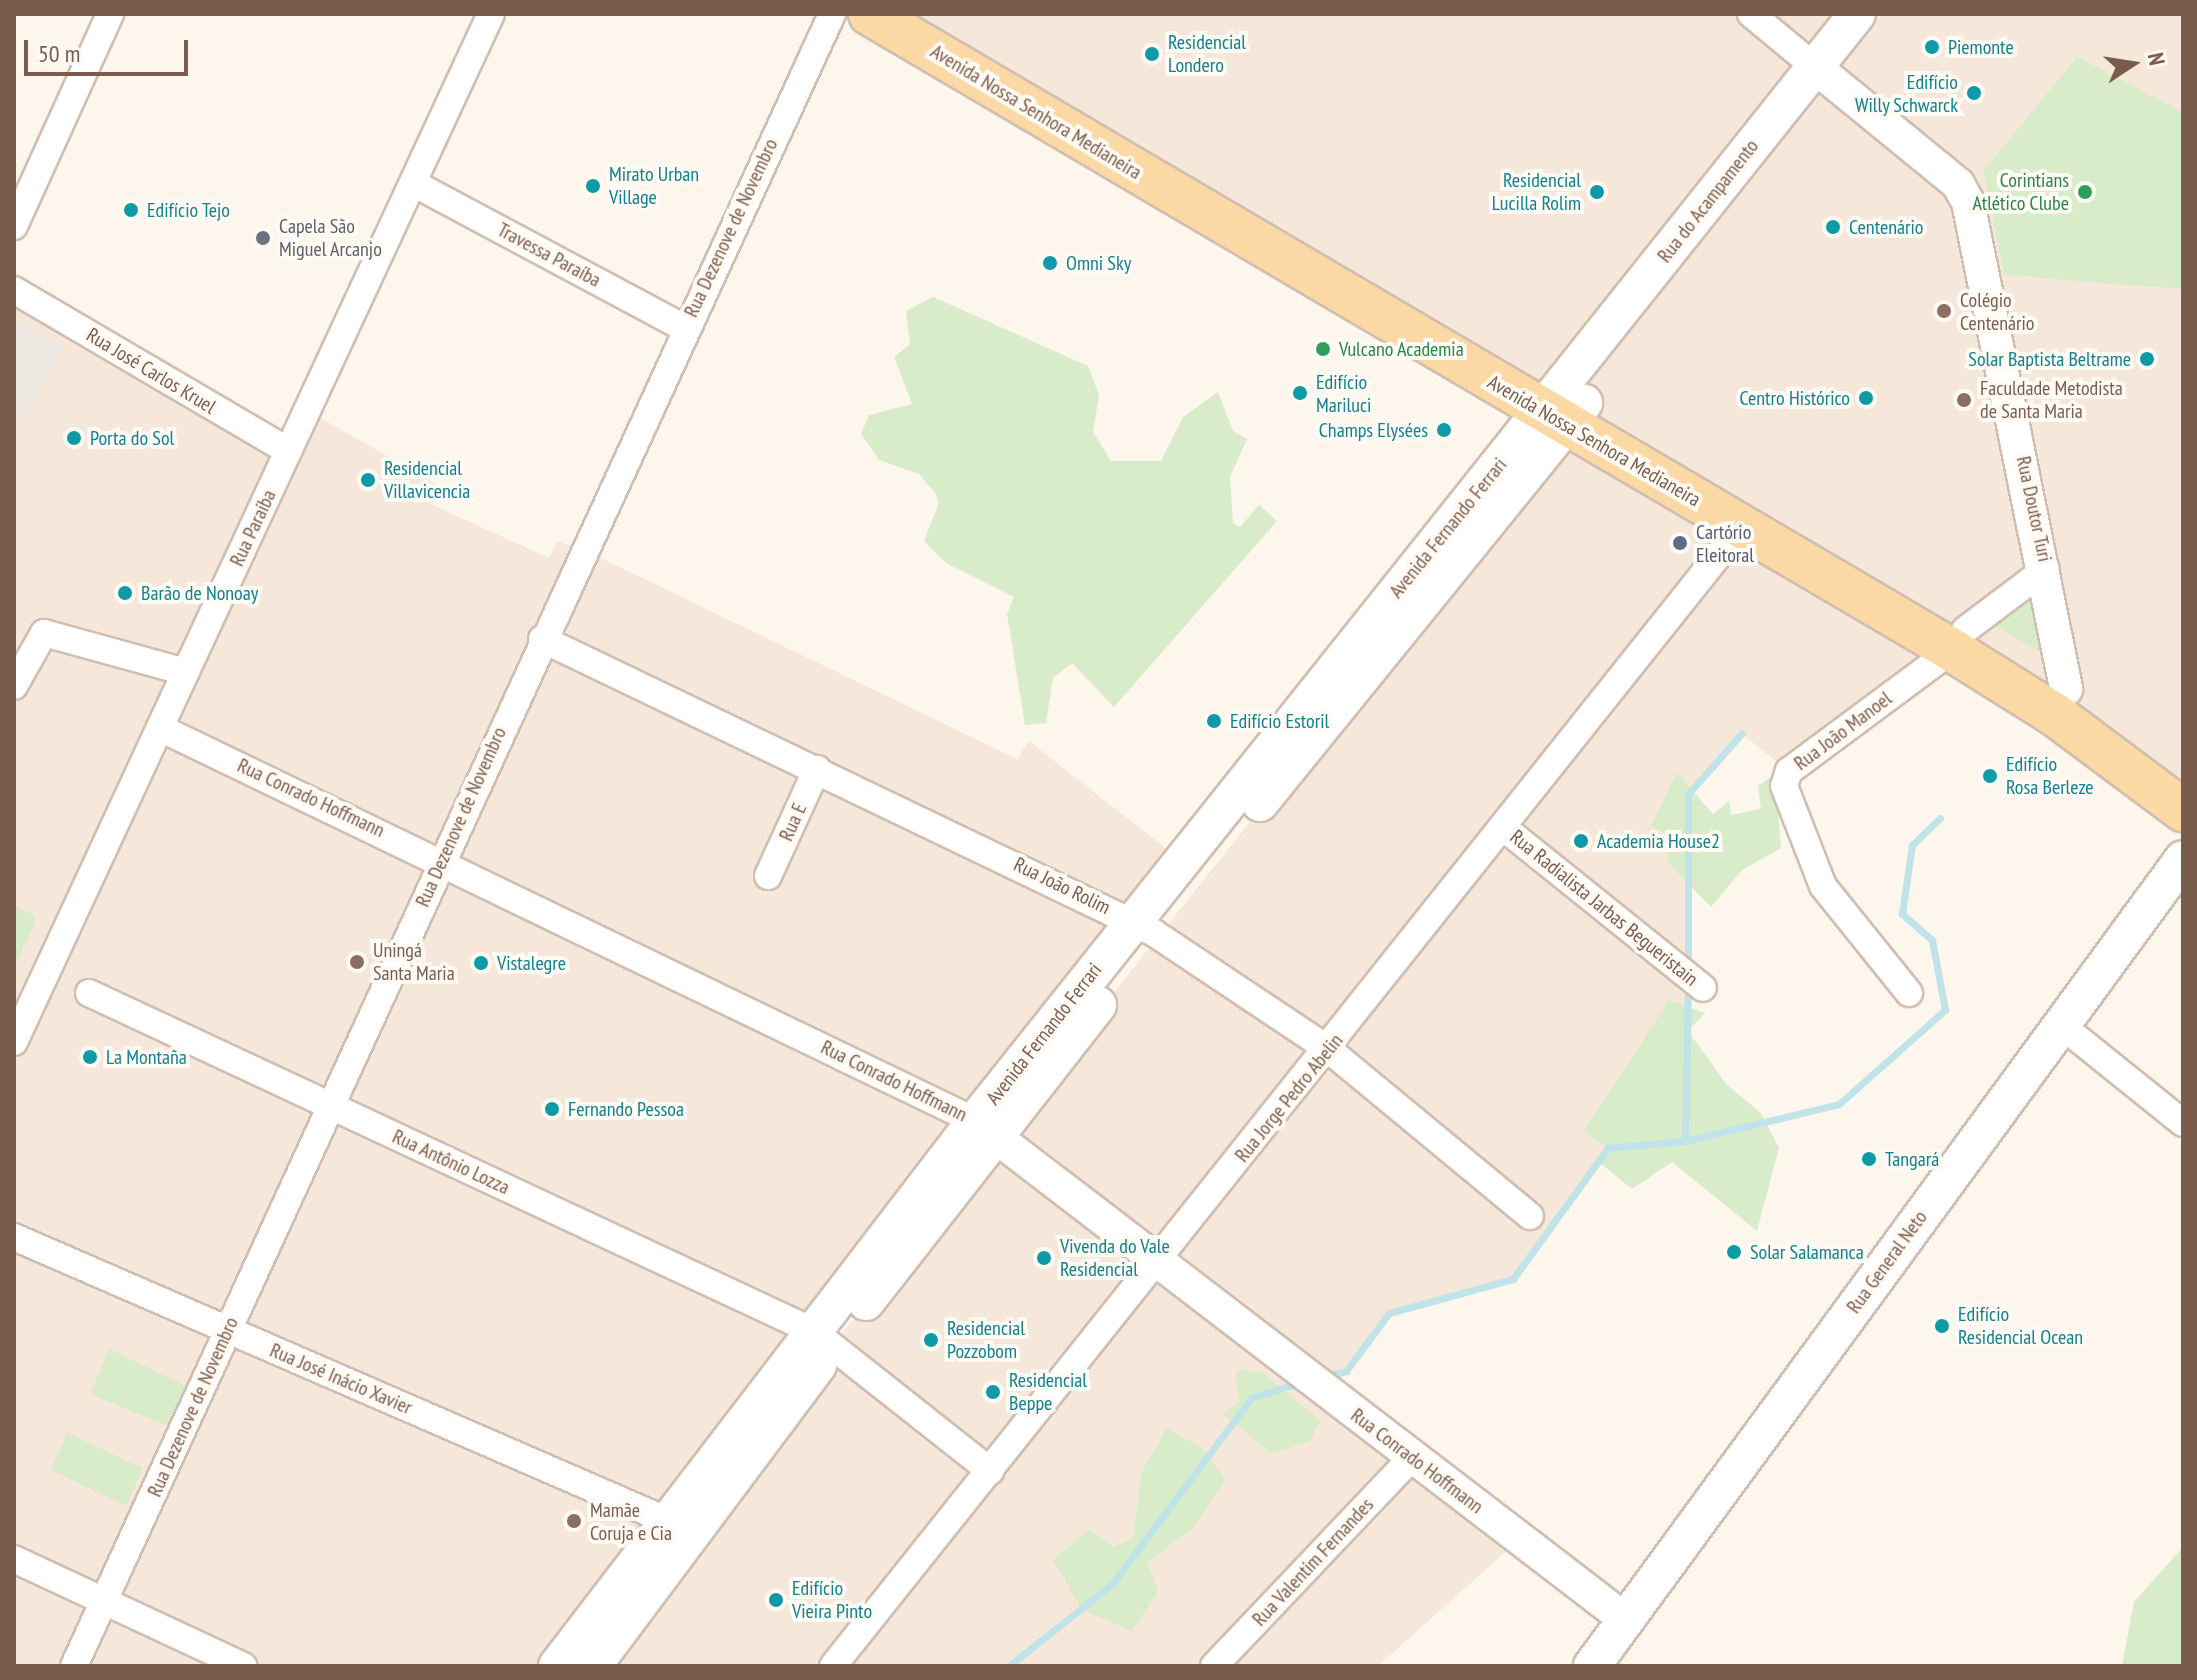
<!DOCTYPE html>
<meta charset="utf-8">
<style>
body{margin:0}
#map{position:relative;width:2197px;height:1680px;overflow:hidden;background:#fdf6ec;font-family:"PT Sans Narrow",sans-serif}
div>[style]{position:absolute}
.residential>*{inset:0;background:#f5e8da}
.industrial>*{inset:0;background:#efe9e4}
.green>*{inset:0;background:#d8ecc9}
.stream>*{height:7px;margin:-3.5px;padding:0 3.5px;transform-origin:3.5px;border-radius:3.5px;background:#bfe3e8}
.roads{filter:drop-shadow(2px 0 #d1beb0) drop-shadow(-2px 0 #d1beb0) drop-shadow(0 2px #d1beb0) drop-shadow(0 -2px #d1beb0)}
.minor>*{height:26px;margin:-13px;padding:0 13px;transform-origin:13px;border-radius:13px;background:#fff}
.tertiary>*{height:32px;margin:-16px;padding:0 16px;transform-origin:16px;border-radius:16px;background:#fff}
.secondary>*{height:36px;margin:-18px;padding:0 18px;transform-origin:18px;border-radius:18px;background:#fff}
.primary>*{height:42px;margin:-21px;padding:0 21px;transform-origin:21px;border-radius:21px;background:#fbd9a5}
.dots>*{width:22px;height:22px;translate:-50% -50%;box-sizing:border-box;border:4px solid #fffaf3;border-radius:50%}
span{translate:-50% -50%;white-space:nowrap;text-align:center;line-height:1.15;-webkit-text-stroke:8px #fffaf3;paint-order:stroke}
.culture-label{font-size:20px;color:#0d838f}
.left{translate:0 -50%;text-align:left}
.right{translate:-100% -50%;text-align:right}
.street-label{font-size:20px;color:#7a5c4d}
.leisure-label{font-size:20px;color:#27864d}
.worship-label{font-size:20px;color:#5b616d}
.education-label{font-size:20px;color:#785e54}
.service-label{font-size:20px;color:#4e5e75}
.frame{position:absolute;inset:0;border:16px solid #7a5c4d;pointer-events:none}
.north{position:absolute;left:2093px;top:24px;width:80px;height:80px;-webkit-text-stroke:6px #fffaf3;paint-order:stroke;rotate:78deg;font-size:22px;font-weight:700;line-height:32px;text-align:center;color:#7a5c4d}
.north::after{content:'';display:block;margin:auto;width:28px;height:36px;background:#7a5c4d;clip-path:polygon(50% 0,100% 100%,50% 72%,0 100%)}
.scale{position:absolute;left:24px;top:40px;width:164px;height:36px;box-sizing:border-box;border:4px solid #7a5c4d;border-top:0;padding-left:10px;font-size:24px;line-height:28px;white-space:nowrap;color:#7a5c4d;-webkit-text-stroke:6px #fffaf3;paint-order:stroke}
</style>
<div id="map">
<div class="residential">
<i style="clip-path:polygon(890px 14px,2183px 14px,2183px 792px)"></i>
<i style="clip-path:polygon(14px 290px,288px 451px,307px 410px,439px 486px,431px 504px,549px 558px,557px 541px,595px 555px,1017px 759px,1029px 741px,1182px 861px,813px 1330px,832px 1346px,1566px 425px,1952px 650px,1789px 771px,1742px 734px,1688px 794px,1687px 1030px,1513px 1279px,1389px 1313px,1329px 1393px,1520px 1539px,1378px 1666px,14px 1666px)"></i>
</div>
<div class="industrial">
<i style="clip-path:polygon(14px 319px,64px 347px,14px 431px)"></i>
</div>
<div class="green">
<i style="clip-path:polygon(2077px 57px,2183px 112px,2183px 289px,2004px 275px,1983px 171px)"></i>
<i style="clip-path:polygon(933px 297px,1088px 366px,1099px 395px,1093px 432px,1111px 461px,1161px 461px,1183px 417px,1218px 392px,1233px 431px,1247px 439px,1230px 477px,1233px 523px,1240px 527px,1259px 505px,1277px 521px,1114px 707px,1072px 663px,1053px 678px,1046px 723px,1025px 725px,1007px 614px,1014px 597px,946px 563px,924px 541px,939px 503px,935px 493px,919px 474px,879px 460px,861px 434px,869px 415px,912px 404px,894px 357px,910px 344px,906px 311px)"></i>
<i style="clip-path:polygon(2035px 596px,2049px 657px,1995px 626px)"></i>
<i style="clip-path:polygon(1677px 773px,1713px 814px,1729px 801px,1731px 815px,1761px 809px,1758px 786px,1775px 774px,1781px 848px,1742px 870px,1711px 907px,1668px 863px,1667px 835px,1651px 826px)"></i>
<i style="clip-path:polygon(14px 906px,34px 915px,35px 923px,14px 967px)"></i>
<i style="clip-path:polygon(1669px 1000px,1705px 1013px,1688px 1031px,1727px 1085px,1761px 1113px,1779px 1148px,1757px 1231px,1672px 1162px,1632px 1189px,1600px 1163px,1609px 1149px,1584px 1131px)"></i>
<i style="clip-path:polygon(109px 1349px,187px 1386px,170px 1427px,90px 1394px)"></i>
<i style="clip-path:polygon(1243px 1369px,1265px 1374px,1320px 1421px,1310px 1441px,1272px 1454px,1223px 1414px,1239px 1401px,1236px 1372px)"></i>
<i style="clip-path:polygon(1167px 1428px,1202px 1448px,1226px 1480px,1192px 1529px,1147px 1562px,1158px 1591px,1132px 1631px,1082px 1610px,1053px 1560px,1089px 1529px,1113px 1547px,1133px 1538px,1141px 1473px)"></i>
<i style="clip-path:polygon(67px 1433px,143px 1468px,126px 1506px,51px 1470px)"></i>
<i style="clip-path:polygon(2183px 1547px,2183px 1666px,2122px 1666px,2134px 1602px)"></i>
</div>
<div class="stream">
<i style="left:1688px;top:967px;width:173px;rotate:-90deg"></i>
<i style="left:1688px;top:794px;width:81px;rotate:-48.5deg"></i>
<i style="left:1685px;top:1141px;width:158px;rotate:-13.5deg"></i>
<i style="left:1839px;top:1104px;width:142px;rotate:-41.6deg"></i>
<i style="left:1945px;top:1010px;width:71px;rotate:-100.5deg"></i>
<i style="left:1932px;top:940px;width:40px;rotate:-139deg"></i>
<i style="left:1902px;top:914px;width:70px;rotate:-81.8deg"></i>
<i style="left:1912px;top:845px;width:39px;rotate:-44deg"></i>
<i style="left:1325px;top:1376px;width:22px;rotate:-13deg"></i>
<i style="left:1346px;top:1371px;width:72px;rotate:-53.4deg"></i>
<i style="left:1389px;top:1313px;width:129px;rotate:-15.3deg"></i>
<i style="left:1513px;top:1279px;width:162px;rotate:-54.1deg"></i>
<i style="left:1608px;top:1148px;width:77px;rotate:-5.2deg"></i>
<i style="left:1685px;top:1141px;width:158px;rotate:-88.9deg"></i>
<i style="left:1009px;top:1666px;width:132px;rotate:-38.5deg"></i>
<i style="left:1112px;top:1584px;width:232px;rotate:-53.2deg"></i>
<i style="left:1251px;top:1398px;width:52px;rotate:-17.7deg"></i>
</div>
<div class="roads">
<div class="minor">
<i style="left:1751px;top:14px;width:83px;rotate:39.6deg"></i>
<i style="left:413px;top:183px;width:308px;rotate:28.1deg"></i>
<i style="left:14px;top:226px;width:233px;rotate:-65.6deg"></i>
<i style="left:14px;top:290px;width:318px;rotate:30.4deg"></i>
<i style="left:1965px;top:630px;width:101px;rotate:-37deg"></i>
<i style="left:542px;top:639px;width:679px;rotate:25.66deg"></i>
<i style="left:1154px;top:933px;width:209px;rotate:33.7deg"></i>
<i style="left:1328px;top:1049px;width:262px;rotate:39.6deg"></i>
<i style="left:14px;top:686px;width:61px;rotate:-60.5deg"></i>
<i style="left:44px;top:633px;width:147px;rotate:15.4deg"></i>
<i style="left:160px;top:728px;width:905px;rotate:25.74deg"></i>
<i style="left:1504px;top:828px;width:255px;rotate:38.8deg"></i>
<i style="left:768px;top:876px;width:118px;rotate:-65.4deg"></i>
<i style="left:89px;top:993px;width:799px;rotate:25.03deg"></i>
<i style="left:813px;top:1331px;width:226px;rotate:38.3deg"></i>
<i style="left:1909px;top:993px;width:137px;rotate:-128.8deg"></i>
<i style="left:1823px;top:886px;width:107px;rotate:-111.3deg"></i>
<i style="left:1784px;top:786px;width:16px;rotate:-72deg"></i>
<i style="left:1789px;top:771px;width:203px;rotate:-36.6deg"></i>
<i style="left:2061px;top:1025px;width:156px;rotate:38.8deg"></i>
<i style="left:14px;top:1042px;width:1133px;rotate:-65.11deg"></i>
<i style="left:14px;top:1237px;width:713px;rotate:23.47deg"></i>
<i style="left:14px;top:1559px;width:253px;rotate:25deg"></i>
<i style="left:74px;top:1666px;width:1818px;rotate:-65.35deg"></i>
<i style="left:833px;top:1666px;width:1457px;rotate:-51.44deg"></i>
<i style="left:1214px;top:1666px;width:288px;rotate:-46.5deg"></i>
</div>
<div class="tertiary">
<i style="left:1815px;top:67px;width:185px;rotate:39.3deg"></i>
<i style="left:1958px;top:184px;width:21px;rotate:61deg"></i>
<i style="left:1968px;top:202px;width:497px;rotate:78.6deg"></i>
<i style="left:975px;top:1121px;width:820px;rotate:37.47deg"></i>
</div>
<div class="secondary">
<i style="left:1260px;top:803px;width:515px;rotate:-50.99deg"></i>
<i style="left:866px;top:1302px;width:377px;rotate:-52deg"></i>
<i style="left:557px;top:1666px;width:687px;rotate:-52.51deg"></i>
<i style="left:975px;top:1121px;width:1415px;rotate:-51.45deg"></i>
<i style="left:593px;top:1666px;width:376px;rotate:-53.2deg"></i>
<i style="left:1592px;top:1666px;width:1000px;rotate:-53.78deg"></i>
</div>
<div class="primary">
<i style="left:870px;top:14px;width:1255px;rotate:30.45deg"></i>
<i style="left:1952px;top:650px;width:120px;rotate:32.1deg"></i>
<i style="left:2054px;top:714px;width:161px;rotate:36.7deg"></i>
</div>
</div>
<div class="dots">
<i style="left:1932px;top:47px;background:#0f9aa8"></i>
<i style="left:1152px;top:54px;background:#0f9aa8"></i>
<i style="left:1974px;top:93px;background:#0f9aa8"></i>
<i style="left:593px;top:186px;background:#0f9aa8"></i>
<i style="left:1597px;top:192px;background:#0f9aa8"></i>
<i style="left:2085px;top:192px;background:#2e9e5b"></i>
<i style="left:131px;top:210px;background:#0f9aa8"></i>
<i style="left:1833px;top:227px;background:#0f9aa8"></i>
<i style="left:263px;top:238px;background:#6b7280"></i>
<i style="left:1050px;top:263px;background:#0f9aa8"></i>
<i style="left:1944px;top:311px;background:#8d6e63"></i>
<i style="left:1323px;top:349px;background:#2e9e5b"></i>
<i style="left:2147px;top:359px;background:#0f9aa8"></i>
<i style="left:1300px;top:393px;background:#0f9aa8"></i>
<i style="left:1866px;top:398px;background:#0f9aa8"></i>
<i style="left:1964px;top:400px;background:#8d6e63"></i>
<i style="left:1444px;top:430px;background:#0f9aa8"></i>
<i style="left:74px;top:438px;background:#0f9aa8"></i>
<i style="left:368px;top:480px;background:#0f9aa8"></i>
<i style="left:1680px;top:543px;background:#5c6f8a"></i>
<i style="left:125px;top:593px;background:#0f9aa8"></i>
<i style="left:1214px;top:721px;background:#0f9aa8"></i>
<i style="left:1990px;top:776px;background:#0f9aa8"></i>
<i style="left:1581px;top:841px;background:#0f9aa8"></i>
<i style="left:357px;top:962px;background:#8d6e63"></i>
<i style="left:481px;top:963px;background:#0f9aa8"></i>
<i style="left:90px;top:1057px;background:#0f9aa8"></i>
<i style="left:552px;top:1109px;background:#0f9aa8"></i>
<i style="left:1869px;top:1159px;background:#0f9aa8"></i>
<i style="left:1734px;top:1252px;background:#0f9aa8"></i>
<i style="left:1044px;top:1258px;background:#0f9aa8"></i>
<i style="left:1942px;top:1326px;background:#0f9aa8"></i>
<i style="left:931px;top:1340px;background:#0f9aa8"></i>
<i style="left:993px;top:1392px;background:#0f9aa8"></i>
<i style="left:574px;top:1521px;background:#8d6e63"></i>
<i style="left:776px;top:1600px;background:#0f9aa8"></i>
</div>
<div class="culture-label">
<span class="left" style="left:1168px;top:54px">Residencial<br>Londero</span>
<span class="left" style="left:1948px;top:47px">Piemonte</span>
<span class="right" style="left:1958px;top:94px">Edifício<br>Willy Schwarck</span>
<span class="left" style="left:609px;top:186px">Mirato Urban<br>Village</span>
<span class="right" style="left:1581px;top:192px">Residencial<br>Lucilla Rolim</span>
<span class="left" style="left:147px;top:210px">Edifício Tejo</span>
<span class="left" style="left:1849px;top:227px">Centenário</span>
<span class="left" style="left:1066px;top:263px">Omni Sky</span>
<span class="right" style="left:2131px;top:359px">Solar Baptista Beltrame</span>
<span class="left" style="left:1316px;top:394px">Edifício<br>Mariluci</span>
<span class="right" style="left:1850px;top:398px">Centro Histórico</span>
<span class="right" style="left:1428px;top:430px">Champs Elysées</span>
<span class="left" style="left:90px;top:438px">Porta do Sol</span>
<span class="left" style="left:384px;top:480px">Residencial<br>Villavicencia</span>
<span class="left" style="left:141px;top:593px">Barão de Nonoay</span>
<span class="left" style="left:1230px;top:721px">Edifício Estoril</span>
<span class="left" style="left:2006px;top:776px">Edifício<br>Rosa Berleze</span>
<span class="left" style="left:1597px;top:841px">Academia House2</span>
<span class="left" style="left:497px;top:963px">Vistalegre</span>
<span class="left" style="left:106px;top:1057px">La Montaña</span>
<span class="left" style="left:568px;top:1109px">Fernando Pessoa</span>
<span class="left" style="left:1885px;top:1159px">Tangará</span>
<span class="left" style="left:1060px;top:1258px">Vivenda do Vale<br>Residencial</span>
<span class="left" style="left:1750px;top:1252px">Solar Salamanca</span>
<span class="left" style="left:1958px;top:1326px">Edifício<br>Residencial Ocean</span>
<span class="left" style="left:947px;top:1340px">Residencial<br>Pozzobom</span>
<span class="left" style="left:1009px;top:1392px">Residencial<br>Beppe</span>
<span class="left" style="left:792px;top:1600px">Edifício<br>Vieira Pinto</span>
</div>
<div class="street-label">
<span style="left:1036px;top:112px;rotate:31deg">Avenida Nossa Senhora Medianeira</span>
<span style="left:1708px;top:201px;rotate:-52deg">Rua do Acampamento</span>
<span style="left:731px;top:228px;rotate:-65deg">Rua Dezenove de Novembro</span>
<span style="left:549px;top:255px;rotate:28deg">Travessa Paraíba</span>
<span style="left:151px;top:371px;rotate:31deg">Rua José Carlos Kruel</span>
<span style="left:1594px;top:441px;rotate:30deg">Avenida Nossa Senhora Medianeira</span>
<span style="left:2034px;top:509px;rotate:78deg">Rua Doutor Turi</span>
<span style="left:253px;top:528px;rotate:-65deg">Rua Paraíba</span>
<span style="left:1448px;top:528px;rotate:-51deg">Avenida Fernando Ferrari</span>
<span style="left:1843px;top:731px;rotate:-37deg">Rua João Manoel</span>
<span style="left:311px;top:798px;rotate:25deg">Rua Conrado Hoffmann</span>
<span style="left:461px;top:817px;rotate:-66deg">Rua Dezenove de Novembro</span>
<span style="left:793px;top:822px;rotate:-66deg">Rua E</span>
<span style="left:1062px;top:886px;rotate:26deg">Rua João Rolim</span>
<span style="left:1604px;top:908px;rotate:39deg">Rua Radialista Jarbas Begueristain</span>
<span style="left:1044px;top:1034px;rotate:-52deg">Avenida Fernando Ferrari</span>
<span style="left:894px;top:1081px;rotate:26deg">Rua Conrado Hoffmann</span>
<span style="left:1289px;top:1098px;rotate:-51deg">Rua Jorge Pedro Abelin</span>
<span style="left:451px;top:1162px;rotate:25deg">Rua Antônio Lozza</span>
<span style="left:1887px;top:1262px;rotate:-54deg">Rua General Neto</span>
<span style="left:341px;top:1379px;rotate:23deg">Rua José Inácio Xavier</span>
<span style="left:193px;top:1407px;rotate:-66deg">Rua Dezenove de Novembro</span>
<span style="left:1417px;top:1461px;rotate:37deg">Rua Conrado Hoffmann</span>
<span style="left:1313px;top:1562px;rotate:-47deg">Rua Valentim Fernandes</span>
</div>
<div class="leisure-label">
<span class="right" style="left:2069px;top:192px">Corintians<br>Atlético Clube</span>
<span class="left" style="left:1339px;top:349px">Vulcano Academia</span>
</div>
<div class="worship-label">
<span class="left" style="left:279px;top:238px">Capela São<br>Miguel Arcanjo</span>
</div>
<div class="education-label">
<span class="left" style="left:1960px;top:312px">Colégio<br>Centenário</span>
<span class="left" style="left:1980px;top:400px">Faculdade Metodista<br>de Santa Maria</span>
<span class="left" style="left:373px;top:962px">Uningá<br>Santa Maria</span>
<span class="left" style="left:590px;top:1522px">Mamãe<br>Coruja e Cia</span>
</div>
<div class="service-label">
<span class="left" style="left:1696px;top:544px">Cartório<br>Eleitoral</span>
</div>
<div class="frame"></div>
<div class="north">N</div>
<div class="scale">50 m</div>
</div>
